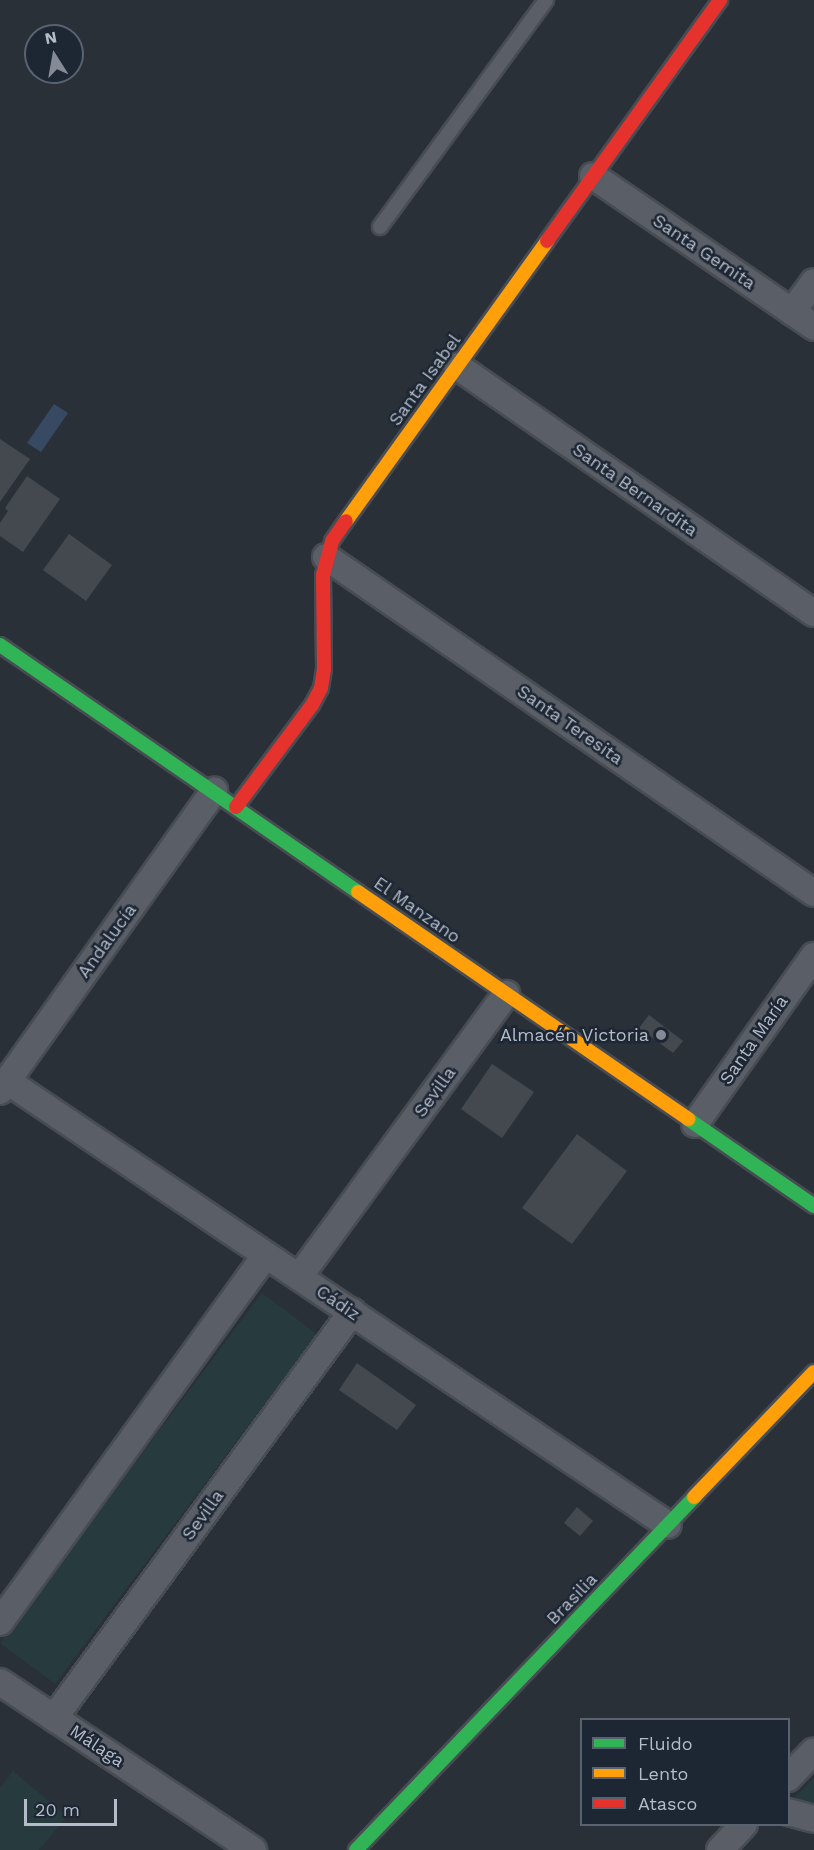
<!DOCTYPE html>
<meta charset="utf-8">
<style>
body{margin:0}
#map{position:relative;width:814px;height:1850px;overflow:hidden;background:#2a3038;font-family:"Work Sans",sans-serif}
div>[style]{position:absolute}
.green>*{inset:0;background:#273a3e}
.water>*{inset:0;background:#384963}
.building>*{inset:0;background:#444950}
.roads{filter:drop-shadow(2px 0 #484c53) drop-shadow(-2px 0 #484c53) drop-shadow(0 2px #484c53) drop-shadow(0 -2px #484c53)}
.lane>*{height:14px;margin:-7px;padding:0 7px;transform-origin:7px;border-radius:7px;background:#5a5e66}
.street>*{height:26px;margin:-13px;padding:0 13px;transform-origin:13px;border-radius:13px;background:#5a5e66}
.fast>*{height:14px;margin:-7px;padding:0 7px;transform-origin:7px;border-radius:7px;background:#30b455}
.slow>*{height:14px;margin:-7px;padding:0 7px;transform-origin:7px;border-radius:7px;background:#ff9f0a}
.jam>*{height:14px;margin:-7px;padding:0 7px;transform-origin:7px;border-radius:7px;background:#e5322d}
.dots>*{width:16px;height:16px;translate:-50% -50%;box-sizing:border-box;border:3px solid #1d2633;border-radius:50%}
span{translate:-50% -50%;white-space:nowrap;text-align:center;line-height:1.15;-webkit-text-stroke:5px #1d2633;paint-order:stroke}
.street-label{font-size:18px;color:#b4bcc9}
.poi-label{font-size:18px;color:#b4bcc9}
.right{translate:-100% -50%;text-align:right}
.legend{position:absolute;left:580px;top:1718px;width:210px;height:108px;box-sizing:border-box;background:#1d2633;border:2px solid #59626f;margin:0;padding:8px 10px;list-style:none;font-size:18px;color:#b4bcc9}
.legend li{display:flex;align-items:center;gap:12px;height:30px}
.legend b{width:30px;border:2px solid #59626f}
.north{position:absolute;left:24px;top:24px;width:60px;height:60px;box-sizing:border-box;background:#1d2633;border:2px solid #59626f;border-radius:50%;rotate:349deg;font-size:16px;font-weight:700;line-height:24px;text-align:center;color:#b4bcc9}
.north::after{content:'';display:block;margin:auto;width:21px;height:27px;background:#848b96;clip-path:polygon(50% 0,100% 100%,50% 72%,0 100%)}
.scale{position:absolute;left:24px;top:1799px;width:93px;height:27px;box-sizing:border-box;border:3px solid #b4bcc9;border-top:0;padding-left:8px;font-size:18px;line-height:21px;white-space:nowrap;color:#b4bcc9;-webkit-text-stroke:4px #1d2633;paint-order:stroke}
</style>
<div id="map">
<div class="green">
<i style="clip-path:polygon(262px 1293px,317px 1334px,55px 1684px,0 1643px)"></i>
<i style="clip-path:polygon(13px 1771px,67px 1816px,39px 1850px,0 1850px,0 1788px)"></i>
<i style="clip-path:polygon(814px 1778px,814px 1808px,790px 1802px)"></i>
</div>
<div class="water">
<i style="clip-path:polygon(54px 404px,68px 413px,41px 452px,27px 443px)"></i>
</div>
<div class="building">
<i style="clip-path:polygon(0 439px,30px 459px,0 502px)"></i>
<i style="clip-path:polygon(27px 476px,60px 499px,23px 552px,0 536px,0 523px,8px 511px,5px 508px)"></i>
<i style="clip-path:polygon(69px 534px,112px 565px,86px 601px,43px 570px)"></i>
<i style="clip-path:polygon(649px 1015px,683px 1041px,673px 1053px,639px 1028px)"></i>
<i style="clip-path:polygon(492px 1064px,534px 1092px,502px 1138px,461px 1109px)"></i>
<i style="clip-path:polygon(577px 1134px,627px 1171px,572px 1244px,522px 1208px)"></i>
<i style="clip-path:polygon(357px 1363px,416px 1405px,397px 1430px,339px 1390px)"></i>
<i style="clip-path:polygon(577px 1507px,593px 1521px,580px 1536px,564px 1523px)"></i>
</div>
<div class="roads">
<div class="lane">
<i style="left:380px;top:227px;width:281px;rotate:-53.8deg"></i>
</div>
<div class="street">
<i style="left:593px;top:176px;width:268px;rotate:34.3deg"></i>
<i style="left:792px;top:312px;width:37px;rotate:-54deg"></i>
<i style="left:457px;top:366px;width:434px;rotate:34.7deg"></i>
<i style="left:326px;top:557px;width:592px;rotate:34.55deg"></i>
<i style="left:7px;top:1081px;width:796px;rotate:33.89deg"></i>
<i style="left:0;top:1091px;width:369px;rotate:-54.5deg"></i>
<i style="left:695px;top:1124px;width:206px;rotate:-54.7deg"></i>
<i style="left:299px;top:1277px;width:351px;rotate:-53.8deg"></i>
<i style="left:0;top:1622px;width:453px;rotate:-54.1deg"></i>
<i style="left:0;top:1682px;width:304px;rotate:33.6deg"></i>
<i style="left:54px;top:1718px;width:504px;rotate:-53.72deg"></i>
<i style="left:788px;top:1778px;width:37px;rotate:-46deg"></i>
<i style="left:788px;top:1812px;width:27px;rotate:15deg"></i>
<i style="left:720px;top:1850px;width:35px;rotate:-47deg"></i>
</div>
<div class="fast">
<i style="left:0;top:645px;width:435px;rotate:34.6deg"></i>
<i style="left:688px;top:1119px;width:153px;rotate:34.6deg"></i>
<i style="left:356px;top:1850px;width:489px;rotate:-46.2deg"></i>
</div>
<div class="slow">
<i style="left:346px;top:521px;width:345px;rotate:-54.3deg"></i>
<i style="left:358px;top:892px;width:401px;rotate:34.5deg"></i>
<i style="left:694px;top:1497px;width:173px;rotate:-46.2deg"></i>
</div>
<div class="jam">
<i style="left:547px;top:241px;width:297px;rotate:-54.3deg"></i>
<i style="left:236px;top:807px;width:127px;rotate:-53.3deg"></i>
<i style="left:312px;top:705px;width:19px;rotate:-62deg"></i>
<i style="left:321px;top:688px;width:19px;rotate:-81deg"></i>
<i style="left:324px;top:669px;width:94px;rotate:-90.6deg"></i>
<i style="left:323px;top:575px;width:35px;rotate:-75deg"></i>
<i style="left:332px;top:541px;width:24px;rotate:-55deg"></i>
</div>
</div>
<div class="dots">
<i style="left:661px;top:1035px;background:#848b96"></i>
</div>
<div class="street-label">
<span style="left:704px;top:252px;rotate:34deg">Santa Gemita</span>
<span style="left:425px;top:380px;rotate:-54deg">Santa Isabel</span>
<span style="left:635px;top:490px;rotate:35deg">Santa Bernardita</span>
<span style="left:570px;top:725px;rotate:35deg">Santa Teresita</span>
<span style="left:417px;top:910px;rotate:35deg">El Manzano</span>
<span style="left:107px;top:941px;rotate:-54deg">Andalucía</span>
<span style="left:754px;top:1040px;rotate:-55deg">Santa María</span>
<span style="left:435px;top:1092px;rotate:-54deg">Sevilla</span>
<span style="left:338px;top:1303px;rotate:34deg">Cádiz</span>
<span style="left:203px;top:1515px;rotate:-54deg">Sevilla</span>
<span style="left:572px;top:1599px;rotate:-46deg">Brasilia</span>
<span style="left:97px;top:1746px;rotate:34deg">Málaga</span>
</div>
<div class="poi-label">
<span class="right" style="left:649px;top:1035px">Almacén Victoria</span>
</div>
<ul class="legend">
<li><b style="height:8px;background:#30b455"></b>Fluido</li>
<li><b style="height:8px;background:#ff9f0a"></b>Lento</li>
<li><b style="height:8px;background:#e5322d"></b>Atasco</li>
</ul>
<div class="north">N</div>
<div class="scale">20 m</div>
</div>
